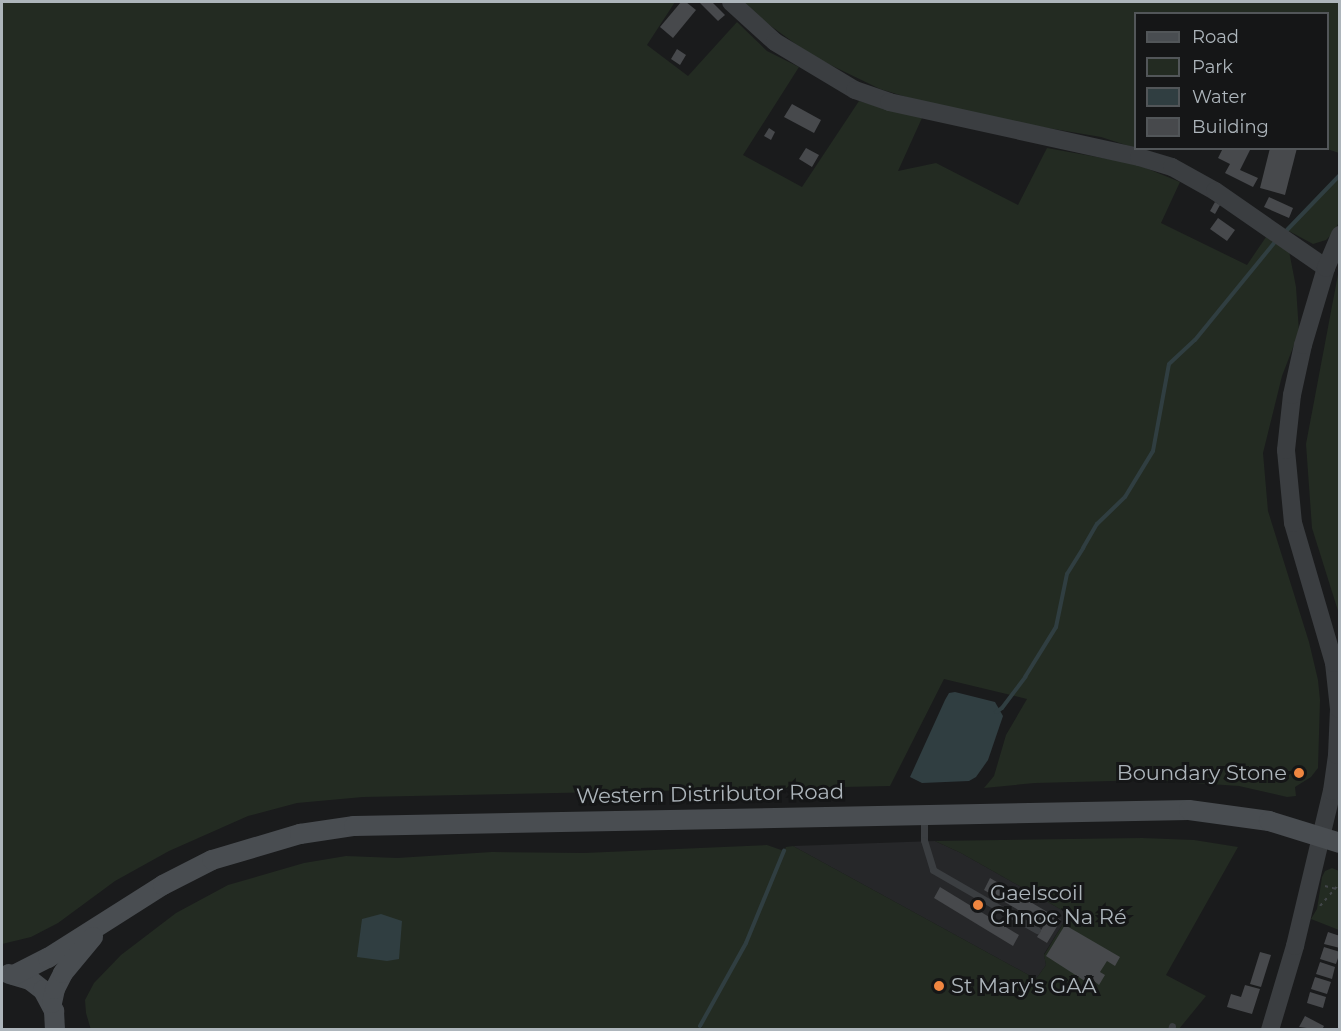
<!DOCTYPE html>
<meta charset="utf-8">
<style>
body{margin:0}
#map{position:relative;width:1341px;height:1031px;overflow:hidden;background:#1a1b1c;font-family:Montserrat,sans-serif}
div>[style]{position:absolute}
.built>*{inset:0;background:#262729}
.green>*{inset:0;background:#232b22}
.water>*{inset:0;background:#303e41}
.stream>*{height:4px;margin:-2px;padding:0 2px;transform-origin:2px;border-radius:2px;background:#303e41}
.building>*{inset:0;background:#47494c}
.path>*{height:2px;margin-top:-1px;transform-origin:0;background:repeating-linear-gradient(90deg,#414548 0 3px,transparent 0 7.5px)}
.service>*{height:7px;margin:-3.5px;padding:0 3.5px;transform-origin:3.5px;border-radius:3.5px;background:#3b3e41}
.tertiary>*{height:18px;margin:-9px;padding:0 9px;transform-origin:9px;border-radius:9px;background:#3b3e41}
.secondary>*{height:20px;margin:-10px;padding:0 10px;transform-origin:10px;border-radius:10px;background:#494d51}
.dots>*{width:16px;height:16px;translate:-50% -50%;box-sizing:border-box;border:3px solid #151617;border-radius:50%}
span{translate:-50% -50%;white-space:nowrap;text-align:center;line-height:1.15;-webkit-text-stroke:6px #151617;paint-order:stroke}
.poi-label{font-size:21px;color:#adb5bb}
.right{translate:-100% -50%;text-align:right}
.left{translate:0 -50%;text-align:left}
.street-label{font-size:21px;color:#adb5bb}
.frame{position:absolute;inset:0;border:3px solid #adb5bb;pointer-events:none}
.legend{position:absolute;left:1134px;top:12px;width:195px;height:138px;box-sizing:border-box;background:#151617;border:2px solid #525659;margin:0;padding:8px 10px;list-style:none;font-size:18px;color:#adb5bb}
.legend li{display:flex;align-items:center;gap:12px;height:30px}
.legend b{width:30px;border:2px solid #525659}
</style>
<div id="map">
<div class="built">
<i style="clip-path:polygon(935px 841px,961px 853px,1069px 914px,1044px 954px,1046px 965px,1036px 979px,793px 846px)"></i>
</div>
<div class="green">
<i style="clip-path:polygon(2px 2px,675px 2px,647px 45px,688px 76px,737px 22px,767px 51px,799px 67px,743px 155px,802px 187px,859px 101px,922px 118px,898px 171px,936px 163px,1018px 205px,1047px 148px,1136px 164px,1180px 182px,1161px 223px,1247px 265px,1266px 237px,1289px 251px,1296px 287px,1299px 332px,1282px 376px,1263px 453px,1268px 511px,1309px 642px,1318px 680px,1320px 700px,1318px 768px,1311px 777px,1295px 787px,1296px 796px,1287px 797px,1239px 786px,1151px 780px,1035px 783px,984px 788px,994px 776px,1006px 735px,1027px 699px,944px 679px,890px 786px,363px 797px,297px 803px,248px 816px,169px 851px,115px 881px,58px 923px,31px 937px,2px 944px)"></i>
<i style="clip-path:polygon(743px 2px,1339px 2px,1339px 153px,1327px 149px,1328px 14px,1136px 14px,1135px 148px,1101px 137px,1024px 124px,913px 99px,880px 89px,812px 56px,753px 13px)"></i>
<i style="clip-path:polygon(1339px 175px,1339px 222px,1334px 232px,1326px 240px,1313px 244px,1287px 230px)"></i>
<i style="clip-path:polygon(1339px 269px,1339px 614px,1312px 528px,1306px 444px)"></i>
<i style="clip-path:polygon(1142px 838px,1194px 840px,1238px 847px,1166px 975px,1206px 996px,1179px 1029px,705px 1030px,701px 1027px,699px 1030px,91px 1030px,86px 1013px,85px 1000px,94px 983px,121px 955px,176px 913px,228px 885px,304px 863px,346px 856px,397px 858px,492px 852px,584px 853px,767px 845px,784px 851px,786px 847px,793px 846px,1036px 979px,1046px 965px,1044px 955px,1069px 914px,961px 853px,935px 841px)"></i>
<i style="clip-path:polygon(1332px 868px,1339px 871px,1339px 930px,1311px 919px,1317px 909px,1322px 877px,1325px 871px)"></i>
</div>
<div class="water">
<i style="clip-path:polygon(955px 692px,995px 702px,1003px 716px,988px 760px,976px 777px,969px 781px,922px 783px,910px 777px,945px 700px,949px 693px)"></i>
<i style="clip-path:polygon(381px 914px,402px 921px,399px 959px,387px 961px,357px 957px,362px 919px)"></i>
</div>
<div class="stream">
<i style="left:1287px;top:230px;width:76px;rotate:-46.1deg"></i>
<i style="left:996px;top:712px;width:7px;rotate:-34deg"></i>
<i style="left:1002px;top:708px;width:39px;rotate:-53deg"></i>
<i style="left:1025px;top:677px;width:59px;rotate:-58.2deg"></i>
<i style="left:1056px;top:627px;width:54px;rotate:-78.3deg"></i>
<i style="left:1067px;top:574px;width:31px;rotate:-58deg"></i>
<i style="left:1083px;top:548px;width:28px;rotate:-60deg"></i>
<i style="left:1097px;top:524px;width:39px;rotate:-44deg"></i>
<i style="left:1125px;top:497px;width:54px;rotate:-58.7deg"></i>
<i style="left:1153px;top:451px;width:88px;rotate:-79.6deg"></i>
<i style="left:1169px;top:364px;width:35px;rotate:-43deg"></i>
<i style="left:1195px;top:340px;width:127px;rotate:-50.8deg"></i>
<i style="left:700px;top:1026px;width:95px;rotate:-61deg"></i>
<i style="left:746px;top:943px;width:100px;rotate:-67.6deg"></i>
</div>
<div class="building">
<i style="clip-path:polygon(681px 2px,686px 2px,696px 10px,673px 38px,660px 27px)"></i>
<i style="clip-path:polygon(699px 2px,712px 2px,725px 15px,718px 21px)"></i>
<i style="clip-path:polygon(677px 49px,686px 55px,680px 65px,671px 59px)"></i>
<i style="clip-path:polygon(792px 104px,821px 120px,814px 133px,784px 117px)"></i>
<i style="clip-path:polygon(769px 128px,775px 132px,771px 140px,764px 136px)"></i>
<i style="clip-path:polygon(806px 148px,819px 155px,812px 167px,799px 159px)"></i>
<i style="clip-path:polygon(1223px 148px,1251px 148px,1240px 170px,1258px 178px,1253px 187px,1225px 173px,1230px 164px,1218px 158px)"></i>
<i style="clip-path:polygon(1270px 148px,1297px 148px,1285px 195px,1260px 188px)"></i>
<i style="clip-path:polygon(1269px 197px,1293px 208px,1289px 218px,1264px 207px)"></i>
<i style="clip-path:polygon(1215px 202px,1220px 205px,1215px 214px,1210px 211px)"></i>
<i style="clip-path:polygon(1218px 218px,1235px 230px,1227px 241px,1210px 229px)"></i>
<i style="clip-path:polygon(990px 878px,1061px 920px,1047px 943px,1037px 937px,1044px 925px,984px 890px)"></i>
<i style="clip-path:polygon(940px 887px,1019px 935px,1013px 946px,934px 898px)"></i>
<i style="clip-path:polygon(1065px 925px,1120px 957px,1115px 966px,1107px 961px,1100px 972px,1105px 975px,1099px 985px,1094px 981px,1091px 985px,1046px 956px)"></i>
<i style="clip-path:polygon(1328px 932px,1340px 936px,1340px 948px,1324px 944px)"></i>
<i style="clip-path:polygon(1324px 947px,1340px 952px,1336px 964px,1320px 959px)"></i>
<i style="clip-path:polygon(1260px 952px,1271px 955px,1261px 987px,1250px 984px)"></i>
<i style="clip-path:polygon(1320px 962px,1335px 967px,1332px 979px,1316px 974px)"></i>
<i style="clip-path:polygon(1315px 977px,1331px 982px,1327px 994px,1311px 989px)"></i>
<i style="clip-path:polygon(1245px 985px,1260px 989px,1252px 1014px,1227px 1007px,1231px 994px,1241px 997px)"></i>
<i style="clip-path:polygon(1310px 992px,1326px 997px,1323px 1008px,1307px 1003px)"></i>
<i style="clip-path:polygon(1305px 1016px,1324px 1026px,1322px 1030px,1299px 1027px)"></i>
</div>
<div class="path">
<i style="left:1325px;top:886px;width:16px;rotate:15deg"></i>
<i style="left:1320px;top:906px;width:30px;rotate:-49deg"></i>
</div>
<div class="service">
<i style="left:924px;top:817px;width:23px;rotate:90deg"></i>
<i style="left:924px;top:840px;width:31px;rotate:73deg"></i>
<i style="left:933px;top:870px;width:120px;rotate:30deg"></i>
<i style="left:1171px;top:1030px;width:4px;rotate:-76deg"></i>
</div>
<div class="tertiary">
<i style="left:731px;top:2px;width:59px;rotate:42.3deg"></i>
<i style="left:775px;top:42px;width:93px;rotate:31deg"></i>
<i style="left:855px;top:90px;width:36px;rotate:19deg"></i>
<i style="left:889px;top:102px;width:256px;rotate:12.4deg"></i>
<i style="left:1139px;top:157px;width:34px;rotate:17deg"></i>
<i style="left:1172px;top:167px;width:49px;rotate:29.2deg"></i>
<i style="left:1215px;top:191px;width:135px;rotate:34.7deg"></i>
<i style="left:1270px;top:1030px;width:88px;rotate:-73.4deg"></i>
<i style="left:1295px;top:946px;width:159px;rotate:-76.6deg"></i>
<i style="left:1332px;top:791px;width:36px;rotate:-82deg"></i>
<i style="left:1337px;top:755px;width:46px;rotate:-87.5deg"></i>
<i style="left:1339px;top:709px;width:46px;rotate:-96.2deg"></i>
<i style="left:1334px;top:663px;width:146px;rotate:-106.3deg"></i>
<i style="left:1293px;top:523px;width:73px;rotate:-95.5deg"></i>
<i style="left:1286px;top:450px;width:55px;rotate:-83.8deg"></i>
<i style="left:1292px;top:395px;width:51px;rotate:-77.6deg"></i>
<i style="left:1303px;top:345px;width:80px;rotate:-73.4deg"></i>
<i style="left:1326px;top:268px;width:36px;rotate:-67deg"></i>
</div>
<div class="secondary">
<i style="left:9px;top:974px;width:22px;rotate:16deg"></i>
<i style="left:30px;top:980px;width:16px;rotate:38deg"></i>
<i style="left:43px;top:990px;width:24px;rotate:62deg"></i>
<i style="left:54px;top:1011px;width:19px;rotate:87deg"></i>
<i style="left:14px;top:975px;width:38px;rotate:-27deg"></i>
<i style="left:48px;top:958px;width:136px;rotate:-32.4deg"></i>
<i style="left:163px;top:885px;width:55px;rotate:-27deg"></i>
<i style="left:212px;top:860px;width:92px;rotate:-16.5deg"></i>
<i style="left:300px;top:834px;width:55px;rotate:-8.4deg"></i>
<i style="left:354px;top:826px;width:835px;rotate:-1.1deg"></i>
<i style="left:1189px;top:810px;width:81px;rotate:7.8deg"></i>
<i style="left:1269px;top:821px;width:74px;rotate:17.2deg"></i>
<i style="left:52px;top:1003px;width:14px;rotate:-78deg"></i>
<i style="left:55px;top:989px;width:18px;rotate:-63deg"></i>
<i style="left:63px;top:973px;width:47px;rotate:-50.2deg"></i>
</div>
<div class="dots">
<i style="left:1299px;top:773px;background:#ef8640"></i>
<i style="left:978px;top:905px;background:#ef8640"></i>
<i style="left:939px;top:986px;background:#ef8640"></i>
</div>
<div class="poi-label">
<span class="right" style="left:1287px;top:773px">Boundary Stone</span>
<span class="left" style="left:990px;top:905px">Gaelscoil<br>Chnoc Na Ré</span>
<span class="left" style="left:951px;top:986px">St Mary's GAA</span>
</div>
<div class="street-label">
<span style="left:710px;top:794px;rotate:-1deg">Western Distributor Road</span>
</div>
<div class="frame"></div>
<ul class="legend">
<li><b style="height:8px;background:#494d51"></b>Road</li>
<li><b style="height:16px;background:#232b22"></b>Park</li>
<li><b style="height:16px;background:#303e41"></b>Water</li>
<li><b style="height:16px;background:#47494c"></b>Building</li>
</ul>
</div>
